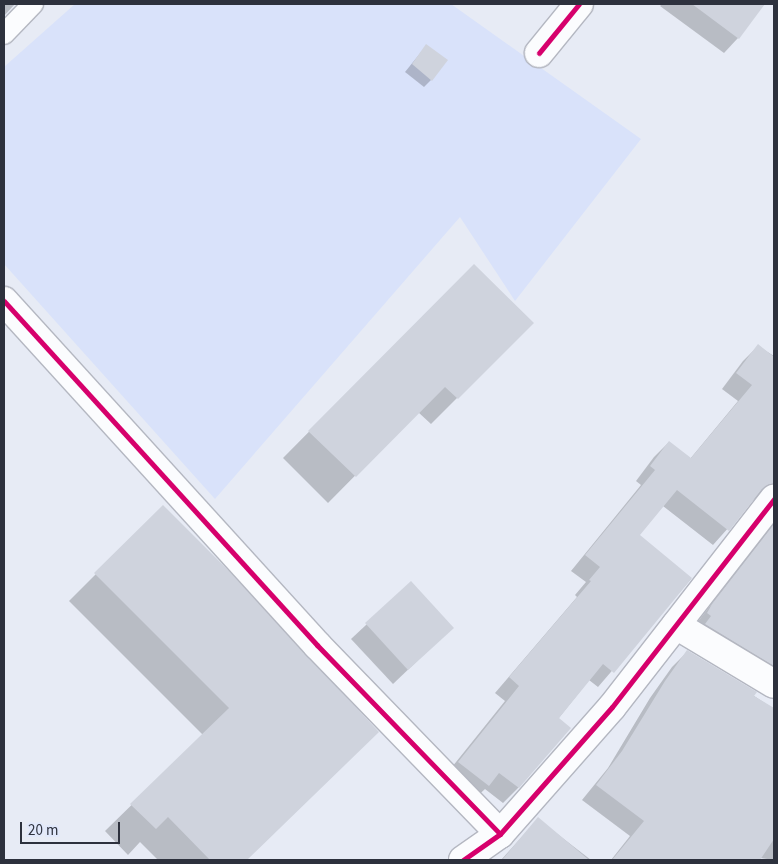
<!DOCTYPE html>
<style>
body{margin:0}
#map{position:relative;width:778px;height:864px;overflow:hidden;background:#e7ebf5;font-family:"Source Sans 3",sans-serif}
div>[style]{position:absolute}
.green>*{inset:0;background:#d9e2fa}
.shadow>*{inset:0;background:#0003}
.building>*{inset:0;background:#cfd3dd}
.roads{filter:drop-shadow(1px 0 #b4b7c1) drop-shadow(-1px 0 #b4b7c1) drop-shadow(0 1px #b4b7c1) drop-shadow(0 -1px #b4b7c1)}
.lane>*{height:20px;margin:-10px;padding:0 10px;transform-origin:10px;border-radius:10px;background:#fbfcfe}
.street>*{height:28px;margin:-14px;padding:0 14px;transform-origin:14px;border-radius:14px;background:#fbfcfe}
.cycleway>*{height:5px;margin:-2.5px;padding:0 2.5px;transform-origin:2.5px;border-radius:2.5px;background:#d6006c}
span{translate:-50% -50%;white-space:nowrap;text-align:center;line-height:1.15;-webkit-text-stroke:4.5px #e1e8fb;paint-order:stroke}
.frame{position:absolute;inset:0;border:5px solid #2d313d;pointer-events:none}
.scale{position:absolute;left:20px;top:822px;width:100px;height:22px;box-sizing:border-box;border:2px solid #2d313d;border-top:0;padding-left:6px;font-size:15px;line-height:18px;white-space:nowrap;color:#2d313d;-webkit-text-stroke:4px #e1e8fb;paint-order:stroke}
</style>
<div id="map">
<div class="green">
<i style="clip-path:polygon(75px 4px,451px 4px,641px 139px,515px 301px,460px 217px,215px 499px,4px 264px,4px 67px)"></i>
</div>
<div class="shadow">
<i style="clip-path:polygon(4px 4px,15px 4px,4px 16px)"></i>
<i style="clip-path:polygon(662px 4px,764px 4px,738px 38px,724px 53px,660px 6px)"></i>
<i style="clip-path:polygon(426px 46px,431px 80px,424px 87px,405px 72px)"></i>
<i style="clip-path:polygon(474px 265px,532px 323px,431px 424px,418px 412px,328px 503px,283px 458px)"></i>
<i style="clip-path:polygon(758px 346px,774px 356px,774px 512px,761px 498px,754px 499px,713px 545px,663px 506px,638px 536px,691px 579px,598px 687px,589px 680px,558px 719px,569px 728px,518px 788px,503px 803px,485px 789px,473px 800px,444px 777px,505px 701px,495px 693px,577px 597px,575px 595px,586px 582px,571px 571px,641px 485px,636px 481px,654px 457px,669px 442px,690px 459px,738px 401px,722px 389px,743px 361px)"></i>
<i style="clip-path:polygon(163px 507px,351px 758px,246px 860px,158px 860px,140px 842px,128px 855px,105px 831px,203px 735px,69px 601px)"></i>
<i style="clip-path:polygon(774px 518px,774px 667px,760px 681px,693px 628px,772px 525px)"></i>
<i style="clip-path:polygon(411px 583px,437px 642px,393px 684px,351px 639px)"></i>
<i style="clip-path:polygon(687px 652px,774px 709px,774px 860px,760px 858px,758px 860px,707px 860px,689px 848px,679px 860px,611px 860px,630px 836px,582px 800px,608px 768px,650px 698px,672px 667px)"></i>
<i style="clip-path:polygon(538px 819px,591px 860px,501px 860px)"></i>
</div>
<div class="building">
<i style="clip-path:polygon(692px 4px,765px 4px,739px 39px)"></i>
<i style="clip-path:polygon(426px 44px,448px 60px,432px 81px,412px 64px)"></i>
<i style="clip-path:polygon(474px 264px,534px 323px,458px 399px,445px 387px,356px 477px,308px 431px)"></i>
<i style="clip-path:polygon(758px 344px,774px 357px,774px 484px,762px 489px,729px 531px,677px 490px,640px 535px,692px 578px,614px 673px,603px 664px,559px 718px,571px 728px,519px 788px,499px 773px,489px 786px,458px 762px,519px 686px,509px 677px,591px 581px,589px 580px,600px 567px,585px 555px,655px 470px,650px 466px,669px 441px,691px 458px,752px 385px,736px 373px)"></i>
<i style="clip-path:polygon(163px 505px,227px 569px,379px 732px,247px 860px,210px 860px,168px 817px,156px 829px,130px 804px,229px 708px,94px 573px)"></i>
<i style="clip-path:polygon(774px 524px,774px 666px,705px 624px,711px 616px,707px 613px,712px 604px)"></i>
<i style="clip-path:polygon(411px 581px,454px 628px,408px 670px,365px 623px)"></i>
<i style="clip-path:polygon(687px 650px,757px 692px,754px 696px,774px 708px,774px 839px,760px 860px,612px 860px,644px 821px,596px 785px,622px 751px,665px 681px)"></i>
<i style="clip-path:polygon(538px 817px,589px 860px,502px 860px)"></i>
</div>
<div class="roads">
<div class="lane">
<i style="left:4px;top:34px;width:42px;rotate:-46deg"></i>
</div>
<div class="street">
<i style="left:539px;top:53px;width:63px;rotate:-50.8deg"></i>
<i style="left:4px;top:301px;width:465px;rotate:47.7deg"></i>
<i style="left:317px;top:645px;width:263px;rotate:45.9deg"></i>
<i style="left:676px;top:625px;width:114px;rotate:31deg"></i>
<i style="left:463px;top:860px;width:45px;rotate:-35.1deg"></i>
<i style="left:500px;top:834px;width:169px;rotate:-48.6deg"></i>
<i style="left:612px;top:707px;width:264px;rotate:-52.1deg"></i>
</div>
</div>
<div class="cycleway">
<i style="left:539px;top:53px;width:63px;rotate:-50.8deg"></i>
<i style="left:4px;top:301px;width:465px;rotate:47.7deg"></i>
<i style="left:317px;top:645px;width:263px;rotate:45.9deg"></i>
<i style="left:463px;top:860px;width:45px;rotate:-35.1deg"></i>
<i style="left:500px;top:834px;width:169px;rotate:-48.6deg"></i>
<i style="left:612px;top:707px;width:264px;rotate:-52.1deg"></i>
</div>
<div class="frame"></div>
<div class="scale">20 m</div>
</div>
